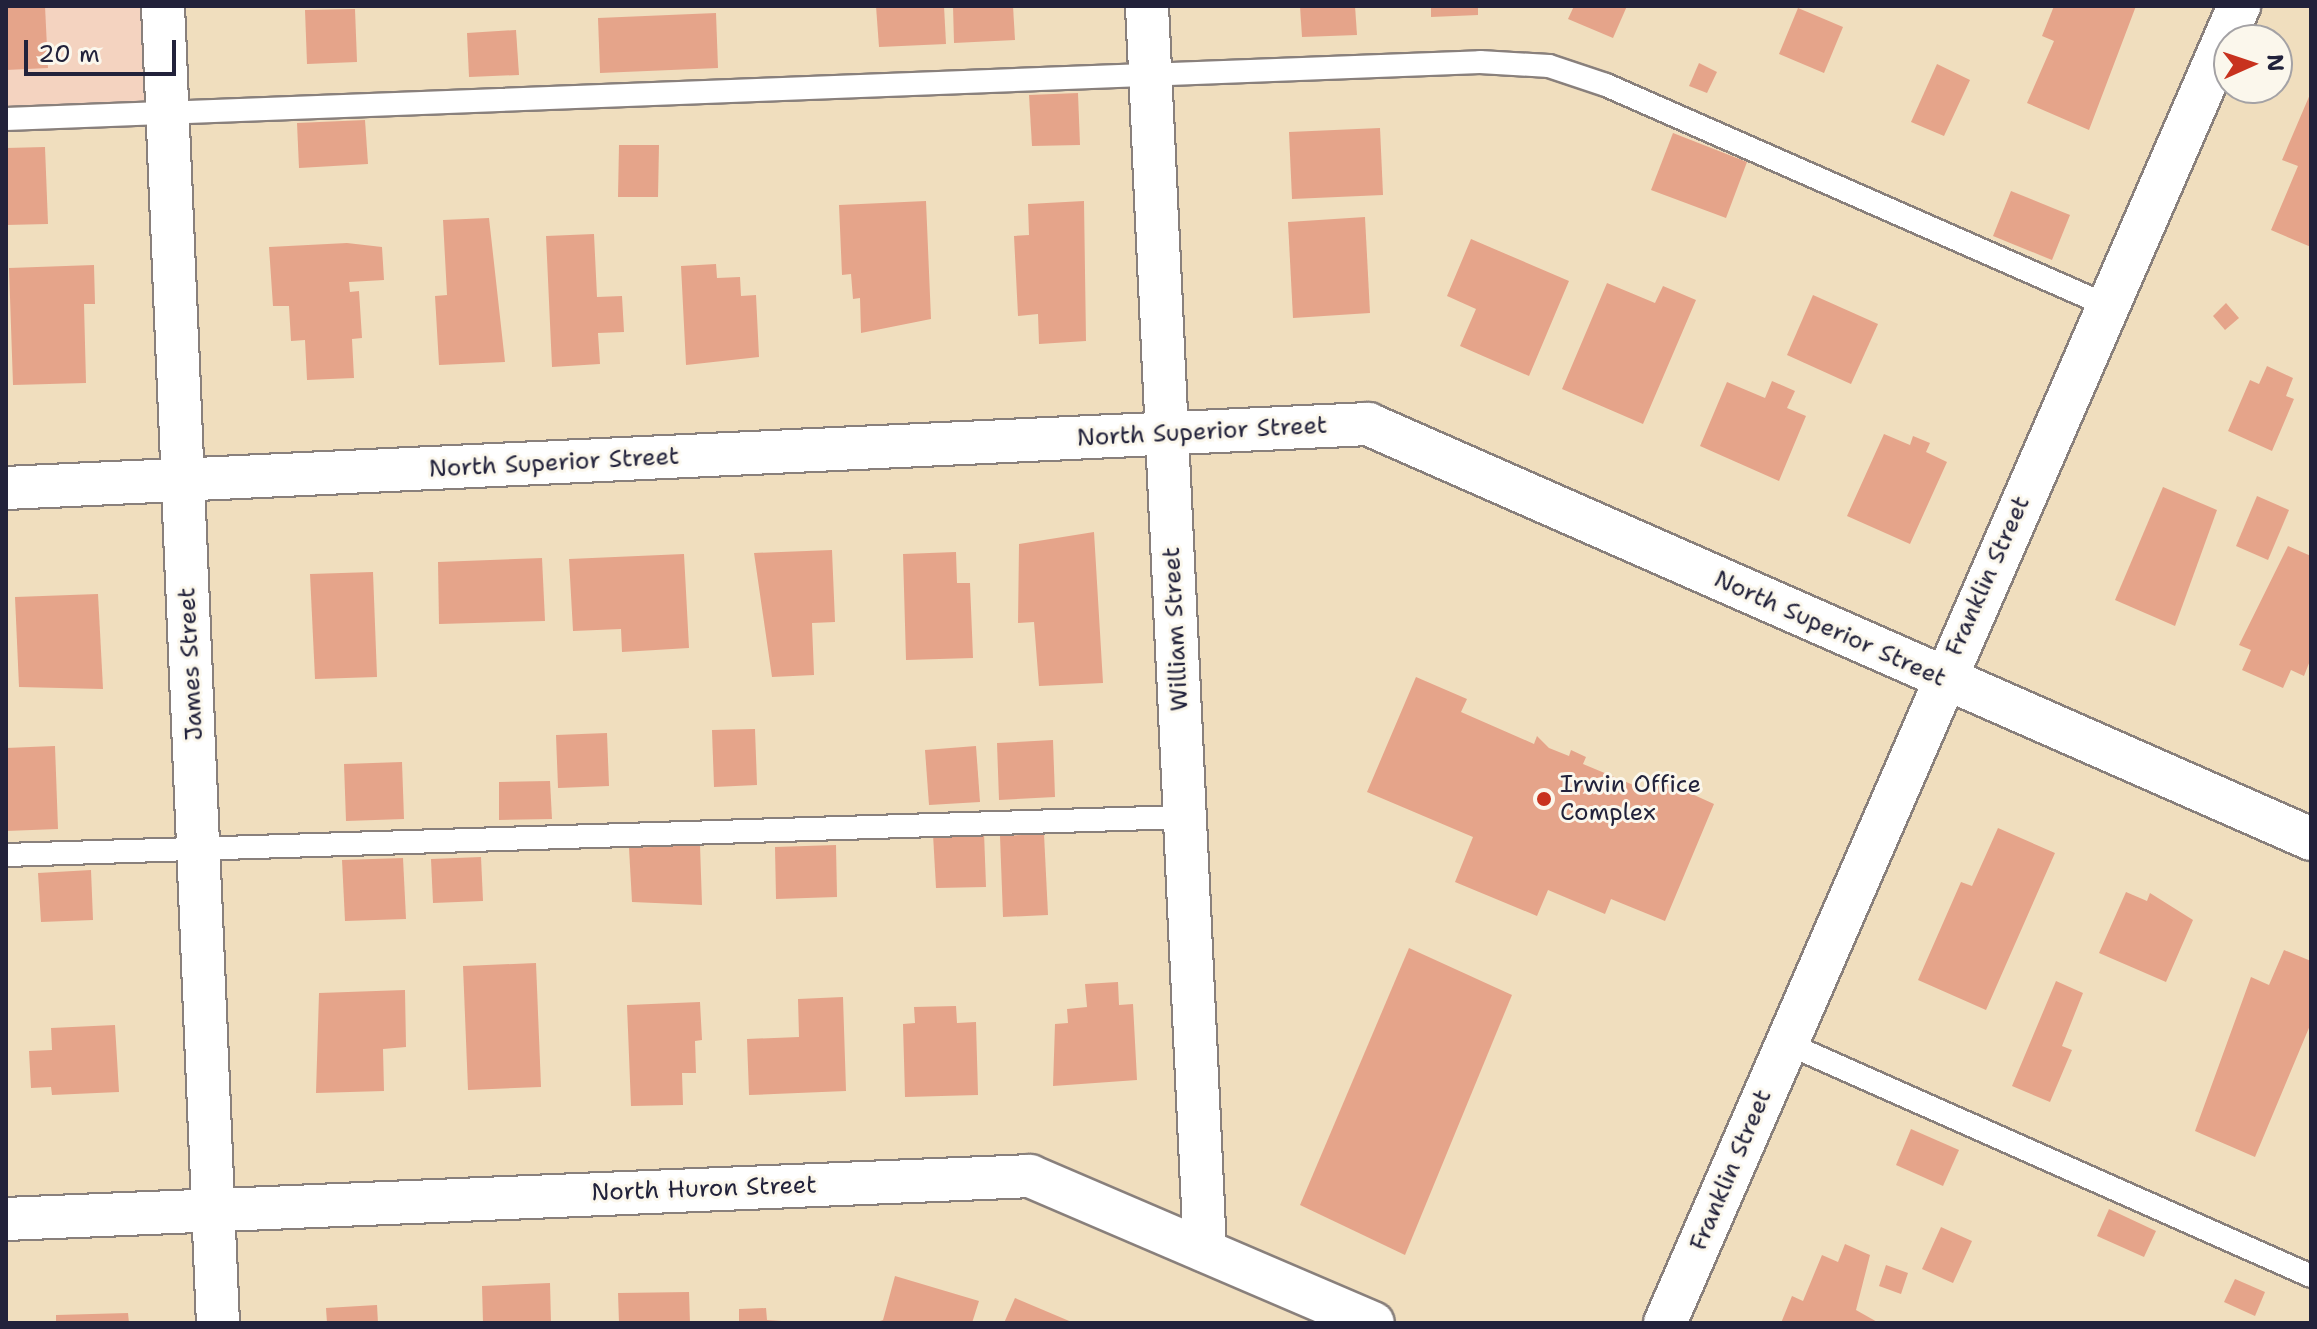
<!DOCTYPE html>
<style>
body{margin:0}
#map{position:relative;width:2317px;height:1329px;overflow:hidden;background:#f0debe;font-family:"Shantell Sans",sans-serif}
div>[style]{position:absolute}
.built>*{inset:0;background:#f4d3c0}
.building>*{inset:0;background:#e5a48a}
.roads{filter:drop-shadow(2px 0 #89807c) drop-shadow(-2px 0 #89807c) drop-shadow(0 2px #89807c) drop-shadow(0 -2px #89807c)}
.service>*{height:22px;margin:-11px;padding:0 11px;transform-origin:11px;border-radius:11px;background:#fff}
.minor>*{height:42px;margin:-21px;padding:0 21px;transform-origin:21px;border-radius:21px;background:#fff}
.dots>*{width:22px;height:22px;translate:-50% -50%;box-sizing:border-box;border:4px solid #fbf7ec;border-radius:50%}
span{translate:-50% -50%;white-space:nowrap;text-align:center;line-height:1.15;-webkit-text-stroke:6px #fbf7ec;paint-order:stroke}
.street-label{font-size:24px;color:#22223b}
.poi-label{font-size:24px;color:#22223b}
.left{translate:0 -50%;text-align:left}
.frame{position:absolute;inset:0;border:8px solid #22223b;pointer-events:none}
.north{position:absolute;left:2213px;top:24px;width:80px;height:80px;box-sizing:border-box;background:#fbf7ec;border:2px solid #a4a2a5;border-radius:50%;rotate:87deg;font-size:22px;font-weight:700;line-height:32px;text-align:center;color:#22223b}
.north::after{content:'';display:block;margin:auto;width:28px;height:36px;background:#c8321e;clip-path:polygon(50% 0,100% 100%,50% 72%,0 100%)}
.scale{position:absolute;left:24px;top:40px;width:152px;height:36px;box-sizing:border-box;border:4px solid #22223b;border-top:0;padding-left:10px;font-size:24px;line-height:28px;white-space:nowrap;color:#22223b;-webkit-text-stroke:6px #fbf7ec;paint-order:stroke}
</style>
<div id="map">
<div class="built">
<i style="clip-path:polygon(6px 6px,163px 6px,168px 113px,6px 119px)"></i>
</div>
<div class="building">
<i style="clip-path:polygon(6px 6px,45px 6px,48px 68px,6px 70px)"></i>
<i style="clip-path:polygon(876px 6px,944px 6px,946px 44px,879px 47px)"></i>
<i style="clip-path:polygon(953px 6px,1013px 6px,1015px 40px,954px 43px)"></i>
<i style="clip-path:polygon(1300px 6px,1355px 6px,1357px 35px,1302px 37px)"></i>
<i style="clip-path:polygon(1431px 6px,1478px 6px,1478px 15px,1431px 17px)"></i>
<i style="clip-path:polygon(1574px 6px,1627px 6px,1613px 38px,1568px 19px)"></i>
<i style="clip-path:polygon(2054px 6px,2136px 6px,2089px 130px,2027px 103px,2054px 41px,2042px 36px)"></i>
<i style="clip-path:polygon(1798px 8px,1843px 27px,1824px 73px,1779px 54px)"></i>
<i style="clip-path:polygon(355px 9px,357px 62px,307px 64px,305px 10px)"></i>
<i style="clip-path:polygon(716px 13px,718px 68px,600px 73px,598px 18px)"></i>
<i style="clip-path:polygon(516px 30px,519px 75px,469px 77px,467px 33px)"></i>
<i style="clip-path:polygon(1699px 63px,1717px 72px,1707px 93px,1689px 86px)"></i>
<i style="clip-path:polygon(1937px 64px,1970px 80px,1944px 136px,1911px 122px)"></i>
<i style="clip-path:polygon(2311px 92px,2311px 247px,2271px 230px,2298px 166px,2282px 160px)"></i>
<i style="clip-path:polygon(1078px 93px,1080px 145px,1032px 146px,1029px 95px)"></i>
<i style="clip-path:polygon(365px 120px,368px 164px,299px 168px,297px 123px)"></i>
<i style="clip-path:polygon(1380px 128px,1383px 195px,1292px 199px,1289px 132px)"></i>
<i style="clip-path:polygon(1673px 133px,1747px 162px,1726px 218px,1651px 190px)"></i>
<i style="clip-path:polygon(619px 145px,659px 145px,658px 197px,618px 197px)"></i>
<i style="clip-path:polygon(45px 147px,48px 224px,6px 225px,6px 148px)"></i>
<i style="clip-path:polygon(2011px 191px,2070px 215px,2052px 260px,1993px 236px)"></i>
<i style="clip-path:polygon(926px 201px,931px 319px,861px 333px,860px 298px,853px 299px,851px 274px,842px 275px,839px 205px)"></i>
<i style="clip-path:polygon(1084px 201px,1086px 341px,1039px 344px,1038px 314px,1018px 316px,1014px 236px,1029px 235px,1028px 204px)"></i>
<i style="clip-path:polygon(1365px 217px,1370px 313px,1293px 318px,1288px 222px)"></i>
<i style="clip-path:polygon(489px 218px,505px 362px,439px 365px,435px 296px,447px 295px,443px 220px)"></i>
<i style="clip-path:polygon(594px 234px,597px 297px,622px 296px,624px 332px,598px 333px,600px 364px,552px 367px,546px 236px)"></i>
<i style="clip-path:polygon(1471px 239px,1569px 281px,1529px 376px,1460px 346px,1476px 309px,1447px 296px)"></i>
<i style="clip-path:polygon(347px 243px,382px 247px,384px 280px,349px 282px,350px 292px,359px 291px,362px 338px,352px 339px,354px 378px,307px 380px,305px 340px,291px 341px,289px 306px,273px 306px,269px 247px)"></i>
<i style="clip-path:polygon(716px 264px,717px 278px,740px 277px,741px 296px,756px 295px,759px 357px,686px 365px,681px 266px)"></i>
<i style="clip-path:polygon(94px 265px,95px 304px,84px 304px,86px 383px,13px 385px,9px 268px)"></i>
<i style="clip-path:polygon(1607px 283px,1655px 303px,1663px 286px,1696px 300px,1643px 424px,1562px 389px)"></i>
<i style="clip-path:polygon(1813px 295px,1878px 324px,1851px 384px,1787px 355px)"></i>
<i style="clip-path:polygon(2226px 303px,2239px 318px,2225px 330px,2213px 316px)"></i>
<i style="clip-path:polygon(2267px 366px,2293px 378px,2286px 396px,2294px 399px,2272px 451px,2228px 431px,2250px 380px,2259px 384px)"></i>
<i style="clip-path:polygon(1772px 381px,1795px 391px,1787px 408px,1806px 416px,1779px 481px,1700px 446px,1727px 382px,1765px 398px)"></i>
<i style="clip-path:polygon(1884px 434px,1910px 445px,1913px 436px,1930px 443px,1926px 452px,1947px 462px,1910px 544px,1847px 516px)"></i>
<i style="clip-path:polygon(2163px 487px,2217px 510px,2175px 626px,2115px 600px)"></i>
<i style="clip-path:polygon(2257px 496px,2289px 510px,2268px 560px,2236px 546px)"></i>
<i style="clip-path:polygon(1094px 532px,1103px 683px,1039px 686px,1034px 622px,1018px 623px,1019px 544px)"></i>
<i style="clip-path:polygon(2288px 546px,2311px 556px,2311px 658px,2304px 676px,2291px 670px,2283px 688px,2242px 670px,2251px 650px,2239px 645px)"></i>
<i style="clip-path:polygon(832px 550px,835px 622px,812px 623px,814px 675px,772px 677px,754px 553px)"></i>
<i style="clip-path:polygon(956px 552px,957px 583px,970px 583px,973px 658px,906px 660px,903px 554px)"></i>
<i style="clip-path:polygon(684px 554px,689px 648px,622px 652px,621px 629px,573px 631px,569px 559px)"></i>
<i style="clip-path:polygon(542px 558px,545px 621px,439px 624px,438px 562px)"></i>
<i style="clip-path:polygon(373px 572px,377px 677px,315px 679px,310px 574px)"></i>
<i style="clip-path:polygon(98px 594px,103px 689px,19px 687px,15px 597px)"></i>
<i style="clip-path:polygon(1416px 677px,1467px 699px,1461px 712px,1534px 744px,1537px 736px,1549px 748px,1569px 756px,1571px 750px,1586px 757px,1583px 764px,1655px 794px,1661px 780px,1714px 804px,1665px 921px,1611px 899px,1605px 914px,1548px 890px,1537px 916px,1455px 882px,1473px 837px,1367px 792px)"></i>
<i style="clip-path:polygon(755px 729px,757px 785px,714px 787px,712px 730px)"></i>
<i style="clip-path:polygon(607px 733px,609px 786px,558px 788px,556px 735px)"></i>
<i style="clip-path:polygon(1053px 740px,1055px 797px,999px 800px,997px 743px)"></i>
<i style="clip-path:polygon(55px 746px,58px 829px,6px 831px,6px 748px)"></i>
<i style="clip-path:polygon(976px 746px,980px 802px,929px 805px,925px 750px)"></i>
<i style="clip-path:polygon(402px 762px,404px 819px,346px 821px,344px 764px)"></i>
<i style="clip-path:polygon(550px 781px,552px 819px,499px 820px,499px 782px)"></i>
<i style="clip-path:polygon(1998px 828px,2055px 853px,1986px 1010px,1918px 980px,1961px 882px,1972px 886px)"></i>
<i style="clip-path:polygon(984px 832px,986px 887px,936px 888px,933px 834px)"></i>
<i style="clip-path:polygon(1044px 834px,1048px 915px,1003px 917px,1000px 836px)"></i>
<i style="clip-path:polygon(700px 845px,702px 905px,632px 902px,629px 848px)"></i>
<i style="clip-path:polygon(836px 845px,837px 897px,776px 899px,775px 847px)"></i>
<i style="clip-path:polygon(481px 857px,483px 901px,433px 903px,431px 859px)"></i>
<i style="clip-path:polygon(403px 858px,406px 919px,345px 921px,342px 860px)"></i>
<i style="clip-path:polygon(91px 870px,93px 920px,41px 922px,38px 873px)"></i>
<i style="clip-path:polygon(2126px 892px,2147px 901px,2150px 893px,2193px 920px,2166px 982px,2099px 953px)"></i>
<i style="clip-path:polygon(1409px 948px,1512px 995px,1405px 1255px,1300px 1205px)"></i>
<i style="clip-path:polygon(2284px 950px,2311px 961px,2311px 1023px,2255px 1157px,2195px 1131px,2251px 977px,2269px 985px)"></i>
<i style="clip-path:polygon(536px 963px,541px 1087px,468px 1090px,463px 966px)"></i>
<i style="clip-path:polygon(2056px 981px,2083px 993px,2062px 1046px,2072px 1050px,2050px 1102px,2012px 1086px)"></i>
<i style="clip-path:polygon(1118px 982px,1119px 1005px,1133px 1004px,1137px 1080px,1053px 1086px,1055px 1024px,1068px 1023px,1067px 1009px,1087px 1007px,1085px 984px)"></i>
<i style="clip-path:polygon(405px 990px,406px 1047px,383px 1049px,384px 1091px,316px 1093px,319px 993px)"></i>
<i style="clip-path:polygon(843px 997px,846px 1091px,749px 1095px,747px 1039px,799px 1037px,798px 999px)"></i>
<i style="clip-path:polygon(700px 1002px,702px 1040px,695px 1041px,696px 1073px,682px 1073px,683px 1105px,631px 1106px,627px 1005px)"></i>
<i style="clip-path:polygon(956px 1006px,957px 1023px,976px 1022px,978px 1095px,905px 1097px,903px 1024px,915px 1023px,914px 1007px)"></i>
<i style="clip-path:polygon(115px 1025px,119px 1092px,52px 1095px,51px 1087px,31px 1088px,29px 1051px,52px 1050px,51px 1028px)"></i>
<i style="clip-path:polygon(1911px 1129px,1959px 1150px,1943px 1186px,1896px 1165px)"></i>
<i style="clip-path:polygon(2109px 1209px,2156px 1231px,2144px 1257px,2097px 1236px)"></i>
<i style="clip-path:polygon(1941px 1227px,1972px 1241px,1953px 1283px,1922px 1269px)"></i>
<i style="clip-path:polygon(1845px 1244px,1870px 1255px,1856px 1310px,1879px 1323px,1781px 1323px,1792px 1296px,1803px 1301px,1822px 1255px,1838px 1262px)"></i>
<i style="clip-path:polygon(1886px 1265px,1908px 1273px,1901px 1294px,1879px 1286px)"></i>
<i style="clip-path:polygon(895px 1276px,979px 1301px,972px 1323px,873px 1323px,883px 1320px)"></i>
<i style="clip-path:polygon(2235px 1279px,2265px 1292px,2255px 1316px,2224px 1302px)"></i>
<i style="clip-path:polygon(550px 1283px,551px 1323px,483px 1323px,482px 1286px)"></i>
<i style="clip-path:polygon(689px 1292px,690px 1323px,619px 1323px,618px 1293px)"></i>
<i style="clip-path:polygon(1015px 1298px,1074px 1323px,1004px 1323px)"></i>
<i style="clip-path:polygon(377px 1305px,378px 1323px,327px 1323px,326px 1308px)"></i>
<i style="clip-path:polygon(766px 1308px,767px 1320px,811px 1323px,739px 1323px,739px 1309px)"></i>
<i style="clip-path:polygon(128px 1313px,129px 1323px,56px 1323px,56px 1315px)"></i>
</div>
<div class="roads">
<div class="service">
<i style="left:6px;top:119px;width:1475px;rotate:-2.21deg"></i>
<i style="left:1480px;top:62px;width:69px;rotate:3.3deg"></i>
<i style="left:1549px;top:66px;width:60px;rotate:18.4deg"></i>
<i style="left:1606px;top:85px;width:546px;rotate:23.75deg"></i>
<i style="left:6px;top:855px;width:1180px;rotate:-1.85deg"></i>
<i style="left:1786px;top:1043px;width:574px;rotate:23.93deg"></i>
</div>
<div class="minor">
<i style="left:163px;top:6px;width:1318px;rotate:87.61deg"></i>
<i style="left:1147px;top:6px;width:1246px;rotate:87.33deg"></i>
<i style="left:6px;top:488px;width:1364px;rotate:-2.69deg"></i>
<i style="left:1368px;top:424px;width:1030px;rotate:23.75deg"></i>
<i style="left:6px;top:1219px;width:1025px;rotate:-2.4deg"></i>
<i style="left:1030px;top:1176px;width:373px;rotate:23.2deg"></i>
<i style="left:1665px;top:1323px;width:1437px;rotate:-66.45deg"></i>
</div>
</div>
<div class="dots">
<i style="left:1544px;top:799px;background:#c8321e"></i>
</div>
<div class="street-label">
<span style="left:1202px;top:432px;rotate:-3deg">North Superior Street</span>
<span style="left:554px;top:463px;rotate:-3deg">North Superior Street</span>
<span style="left:1988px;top:576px;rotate:-66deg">Franklin Street</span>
<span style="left:1176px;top:629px;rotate:-93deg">William Street</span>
<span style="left:1830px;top:629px;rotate:24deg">North Superior Street</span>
<span style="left:191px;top:664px;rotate:-93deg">James Street</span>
<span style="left:1731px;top:1170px;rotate:-67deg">Franklin Street</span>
<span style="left:704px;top:1189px;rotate:-2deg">North Huron Street</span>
</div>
<div class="poi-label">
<span class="left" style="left:1560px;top:799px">Irwin Office<br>Complex</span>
</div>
<div class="frame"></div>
<div class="north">N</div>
<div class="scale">20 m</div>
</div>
